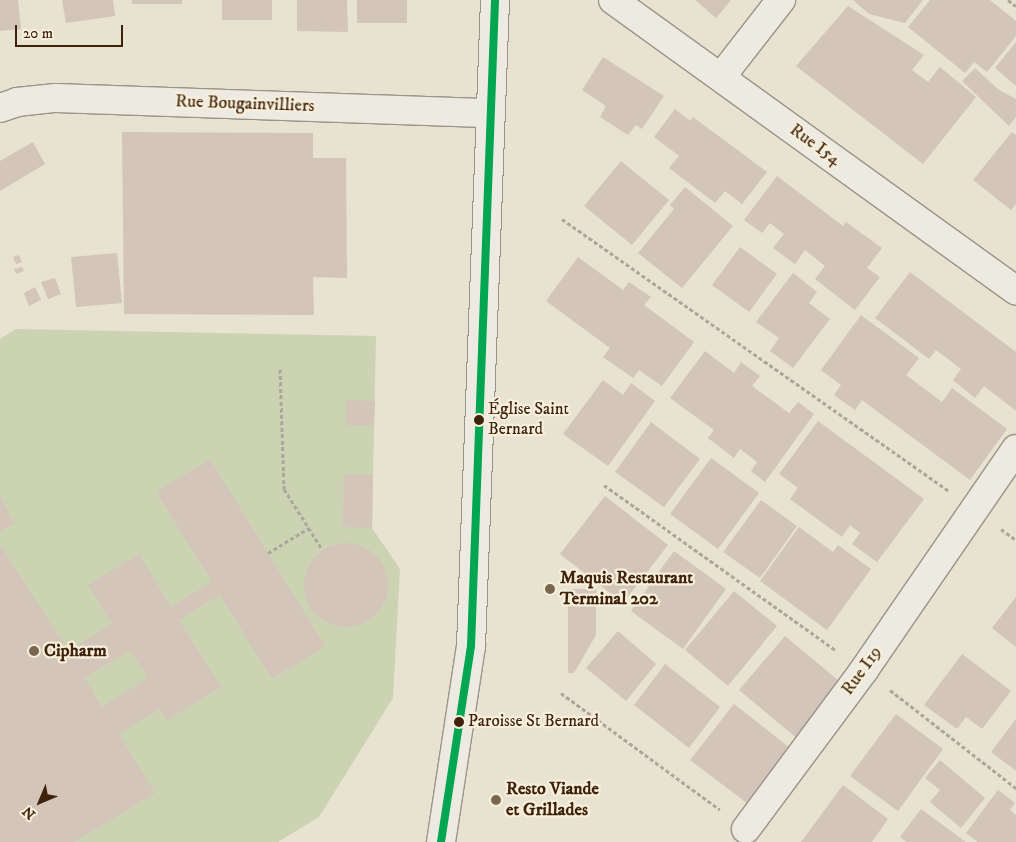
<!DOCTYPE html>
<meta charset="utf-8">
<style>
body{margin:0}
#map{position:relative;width:1016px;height:842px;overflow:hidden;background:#e8e2d1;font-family:"IM FELL DW Pica",serif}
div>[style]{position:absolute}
.green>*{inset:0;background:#ccd3b3}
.building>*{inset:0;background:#d3c5b9}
.round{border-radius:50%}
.path>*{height:3px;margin-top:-1.5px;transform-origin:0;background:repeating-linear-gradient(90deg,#aca69d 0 4px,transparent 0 6.5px)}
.roads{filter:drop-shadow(1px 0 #9a9387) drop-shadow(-1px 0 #9a9387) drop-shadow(0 1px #9a9387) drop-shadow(0 -1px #9a9387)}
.street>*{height:28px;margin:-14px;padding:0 14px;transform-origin:14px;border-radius:14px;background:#edeae1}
.secondary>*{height:28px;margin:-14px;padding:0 14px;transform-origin:14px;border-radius:14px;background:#edeae1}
.bus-1>*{height:8px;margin:-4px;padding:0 4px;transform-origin:4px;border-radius:4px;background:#00a651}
.dots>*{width:14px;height:14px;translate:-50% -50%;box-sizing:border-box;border:2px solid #f7efdb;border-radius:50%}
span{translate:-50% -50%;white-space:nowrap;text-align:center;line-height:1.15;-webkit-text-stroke:4.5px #f7efdb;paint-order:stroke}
.bus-label{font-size:17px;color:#3e220b}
.left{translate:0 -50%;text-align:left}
.street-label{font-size:18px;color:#3e220b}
.poi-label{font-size:18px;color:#3e220b;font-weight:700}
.north{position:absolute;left:15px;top:777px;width:50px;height:50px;-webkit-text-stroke:4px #f7efdb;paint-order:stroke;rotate:225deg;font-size:14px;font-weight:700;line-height:20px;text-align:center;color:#3e220b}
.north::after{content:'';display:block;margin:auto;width:18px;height:22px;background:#3e220b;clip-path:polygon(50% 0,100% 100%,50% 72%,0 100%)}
.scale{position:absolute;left:15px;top:25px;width:108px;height:22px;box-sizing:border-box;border:2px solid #3e220b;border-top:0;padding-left:6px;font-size:15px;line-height:18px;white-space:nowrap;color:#3e220b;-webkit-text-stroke:4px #f7efdb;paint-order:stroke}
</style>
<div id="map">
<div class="green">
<i style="clip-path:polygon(16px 329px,376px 336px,372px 528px,400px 569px,393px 698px,319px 817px,278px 842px,0 842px,0 339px)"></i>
</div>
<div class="building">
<i style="clip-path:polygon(0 0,18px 0,21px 29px,0 31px)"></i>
<i style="clip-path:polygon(62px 0,113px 0,115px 16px,66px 23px)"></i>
<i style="clip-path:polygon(132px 0,182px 0,182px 4px,132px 4px)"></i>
<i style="clip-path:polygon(222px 0,272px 0,272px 20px,222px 20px)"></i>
<i style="clip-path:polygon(297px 0,347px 0,348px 32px,297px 31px)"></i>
<i style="clip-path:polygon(357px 0,407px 0,407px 23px,357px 23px)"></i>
<i style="clip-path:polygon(695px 0,731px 0,716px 18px)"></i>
<i style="clip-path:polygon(853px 0,923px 0,905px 23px,869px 14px)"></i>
<i style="clip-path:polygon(930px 0,990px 0,1016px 21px,1016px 36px,987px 72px,974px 62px,965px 73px,908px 27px)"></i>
<i style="clip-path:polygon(848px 6px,924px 55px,912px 70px,928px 82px,940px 67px,976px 97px,923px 164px,796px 66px)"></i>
<i style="clip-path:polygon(1016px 42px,1016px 86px,995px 68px)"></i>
<i style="clip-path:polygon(603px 57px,664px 96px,642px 129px,636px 125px,628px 135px,600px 117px,606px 106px,582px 90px)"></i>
<i style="clip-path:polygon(975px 68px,999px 90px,1016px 99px,1016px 117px,1009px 126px,962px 81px)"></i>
<i style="clip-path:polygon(675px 109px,690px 121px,693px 117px,767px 172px,742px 204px,725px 191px,715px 203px,669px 168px,679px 156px,654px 137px)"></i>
<i style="clip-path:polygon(122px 132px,313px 133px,313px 158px,346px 158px,347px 278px,313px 277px,314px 315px,124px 314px)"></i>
<i style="clip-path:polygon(1012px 132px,1016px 135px,1016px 204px,1011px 210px,973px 180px)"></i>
<i style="clip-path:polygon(33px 142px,45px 164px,0 191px,0 161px)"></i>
<i style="clip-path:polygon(621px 161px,669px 200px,632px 245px,584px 206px)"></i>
<i style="clip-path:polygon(777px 176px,843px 226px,846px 222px,882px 248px,867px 268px,880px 277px,855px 310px,815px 279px,825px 266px,805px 250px,795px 264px,773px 248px,784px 234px,770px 223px,762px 233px,744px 220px)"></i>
<i style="clip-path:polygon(685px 187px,733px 226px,682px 288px,638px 253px,674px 209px,670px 205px)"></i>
<i style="clip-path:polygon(740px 247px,777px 274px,749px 312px,712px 285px)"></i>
<i style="clip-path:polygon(117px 253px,122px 303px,76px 307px,71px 257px)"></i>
<i style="clip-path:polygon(19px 255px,22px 262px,16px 264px,13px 257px)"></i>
<i style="clip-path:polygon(578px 257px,623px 290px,629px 282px,651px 297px,644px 305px,694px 342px,662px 386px,639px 370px,633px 378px,603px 357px,610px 348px,546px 301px)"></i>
<i style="clip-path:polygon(22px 267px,24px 271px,16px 274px,14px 269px)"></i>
<i style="clip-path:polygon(910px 272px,1016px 352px,1016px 411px,984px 386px,975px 398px,953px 380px,961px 369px,936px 350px,929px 359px,875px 318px)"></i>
<i style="clip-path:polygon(793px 273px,817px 292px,809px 303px,830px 319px,793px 368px,770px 351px,779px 338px,756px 322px)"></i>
<i style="clip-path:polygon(55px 278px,61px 294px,48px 299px,41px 282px)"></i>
<i style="clip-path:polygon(35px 287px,41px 300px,29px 306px,24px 293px)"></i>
<i style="clip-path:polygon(861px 315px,919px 358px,906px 375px,942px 402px,952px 388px,1007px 429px,970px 480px,862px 400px,855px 410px,834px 395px,841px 385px,821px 370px)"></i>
<i style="clip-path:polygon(705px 351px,734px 373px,741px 362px,760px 376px,752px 386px,789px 413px,798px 402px,814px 414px,765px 482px,751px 471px,757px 462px,740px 449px,734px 458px,708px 438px,714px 430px,670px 398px)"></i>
<i style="clip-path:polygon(603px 380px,623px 395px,631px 383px,655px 401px,608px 466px,563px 434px)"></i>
<i style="clip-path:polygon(346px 400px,375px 401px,374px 425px,346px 425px)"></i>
<i style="clip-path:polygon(818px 421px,924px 499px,877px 562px,852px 544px,860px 533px,850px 525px,842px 537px,790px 499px,798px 488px,779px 474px)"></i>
<i style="clip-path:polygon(651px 422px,700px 459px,664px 507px,615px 472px)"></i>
<i style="clip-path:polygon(711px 458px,759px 493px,718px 549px,670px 514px)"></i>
<i style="clip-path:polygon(evenodd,210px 459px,325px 646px,272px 679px,220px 595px,179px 620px,221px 687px,167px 720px,160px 709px,119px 734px,155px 793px,74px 842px,0 842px,0 544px,68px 651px,112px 624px,88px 585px,139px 554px,171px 607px,212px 582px,156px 492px,210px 459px,130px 650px,148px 678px,102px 707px,85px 678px,130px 650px)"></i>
<i style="clip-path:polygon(344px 474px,373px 474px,372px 528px,343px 527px)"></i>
<i style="clip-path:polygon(0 495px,14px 524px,0 531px)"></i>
<i style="clip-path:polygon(605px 496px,668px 545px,623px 603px,560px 554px)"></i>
<i style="clip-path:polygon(761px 500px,797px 526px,760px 578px,723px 552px)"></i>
<i style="clip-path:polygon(799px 527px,833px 552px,838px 545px,871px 569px,827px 630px,760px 581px)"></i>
<i class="round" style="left:304px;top:543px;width:84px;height:84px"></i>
<i style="clip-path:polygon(674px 551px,726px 589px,683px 649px,631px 611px)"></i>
<i style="clip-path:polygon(568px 589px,596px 589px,596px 635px,574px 673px,568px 673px)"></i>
<i style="clip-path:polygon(734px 591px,777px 626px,728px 686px,685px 650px)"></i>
<i style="clip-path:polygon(1016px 597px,1016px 647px,992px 628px)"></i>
<i style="clip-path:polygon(618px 631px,656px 664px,626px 701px,586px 668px)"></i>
<i style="clip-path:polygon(785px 636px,845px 686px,799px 740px,739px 690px)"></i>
<i style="clip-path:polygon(962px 654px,1011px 691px,982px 729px,966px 717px,957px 729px,924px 705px)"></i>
<i style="clip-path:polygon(665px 664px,720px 707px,689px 748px,634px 705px)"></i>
<i style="clip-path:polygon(734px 704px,795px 752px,752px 807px,690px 760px)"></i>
<i style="clip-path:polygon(896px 714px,943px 749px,898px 811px,850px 776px)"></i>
<i style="clip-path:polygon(1016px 719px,1016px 771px,991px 752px)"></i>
<i style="clip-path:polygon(940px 760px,985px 798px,961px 828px,930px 802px,940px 790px,925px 778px)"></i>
<i style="clip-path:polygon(843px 785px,888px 819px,872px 842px,801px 842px)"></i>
<i style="clip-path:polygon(998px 790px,1015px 803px,1010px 810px,1016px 815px,1016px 842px,978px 842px,966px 833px)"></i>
<i style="clip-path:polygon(921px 809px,966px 842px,907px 842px,900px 837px)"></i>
</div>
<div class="path">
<i style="left:1008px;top:0;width:10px;rotate:37deg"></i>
<i style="left:562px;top:219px;width:473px;rotate:35.1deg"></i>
<i style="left:280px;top:369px;width:120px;rotate:88.1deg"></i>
<i style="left:284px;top:489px;width:71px;rotate:57.7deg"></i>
<i style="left:604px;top:485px;width:286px;rotate:35.5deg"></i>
<i style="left:1001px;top:529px;width:19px;rotate:36deg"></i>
<i style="left:268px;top:553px;width:48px;rotate:-31.4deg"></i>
<i style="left:890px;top:690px;width:160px;rotate:37.9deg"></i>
<i style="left:561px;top:693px;width:197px;rotate:36.3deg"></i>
</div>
<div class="roads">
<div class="street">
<i style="left:613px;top:0;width:497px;rotate:35.8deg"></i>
<i style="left:721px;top:77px;width:98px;rotate:-52.1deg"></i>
<i style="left:0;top:108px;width:18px;rotate:-19deg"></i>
<i style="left:17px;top:102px;width:39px;rotate:-6deg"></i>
<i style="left:56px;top:98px;width:435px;rotate:2deg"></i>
<i style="left:746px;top:829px;width:198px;rotate:-53.4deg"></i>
<i style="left:864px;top:670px;width:268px;rotate:-55.5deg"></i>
</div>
<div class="secondary">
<i style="left:441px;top:842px;width:198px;rotate:-81.3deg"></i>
<i style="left:471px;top:646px;width:646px;rotate:-87.87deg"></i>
</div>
</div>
<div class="bus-1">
<i style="left:441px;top:842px;width:198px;rotate:-81.3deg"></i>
<i style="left:471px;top:646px;width:646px;rotate:-87.87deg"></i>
</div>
<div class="dots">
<i style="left:479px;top:420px;background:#3e220b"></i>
<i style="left:550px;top:589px;background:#7a6550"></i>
<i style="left:34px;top:651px;background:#7a6550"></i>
<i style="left:459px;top:722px;background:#3e220b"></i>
<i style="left:496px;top:800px;background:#7a6550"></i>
</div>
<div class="bus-label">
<span class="left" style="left:488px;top:420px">Église Saint<br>Bernard</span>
<span class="left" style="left:468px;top:722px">Paroisse St Bernard</span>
</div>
<div class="street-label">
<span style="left:245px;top:104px;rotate:2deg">Rue Bougainvilliers</span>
<span style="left:815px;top:145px;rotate:36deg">Rue I54</span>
<span style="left:862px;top:671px;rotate:-54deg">Rue I19</span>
</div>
<div class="poi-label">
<span class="left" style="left:560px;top:589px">Maquis Restaurant<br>Terminal 202</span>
<span class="left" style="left:44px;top:651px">Cipharm</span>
<span class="left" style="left:506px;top:800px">Resto Viande<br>et Grillades</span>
</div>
<div class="north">N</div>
<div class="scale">20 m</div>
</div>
